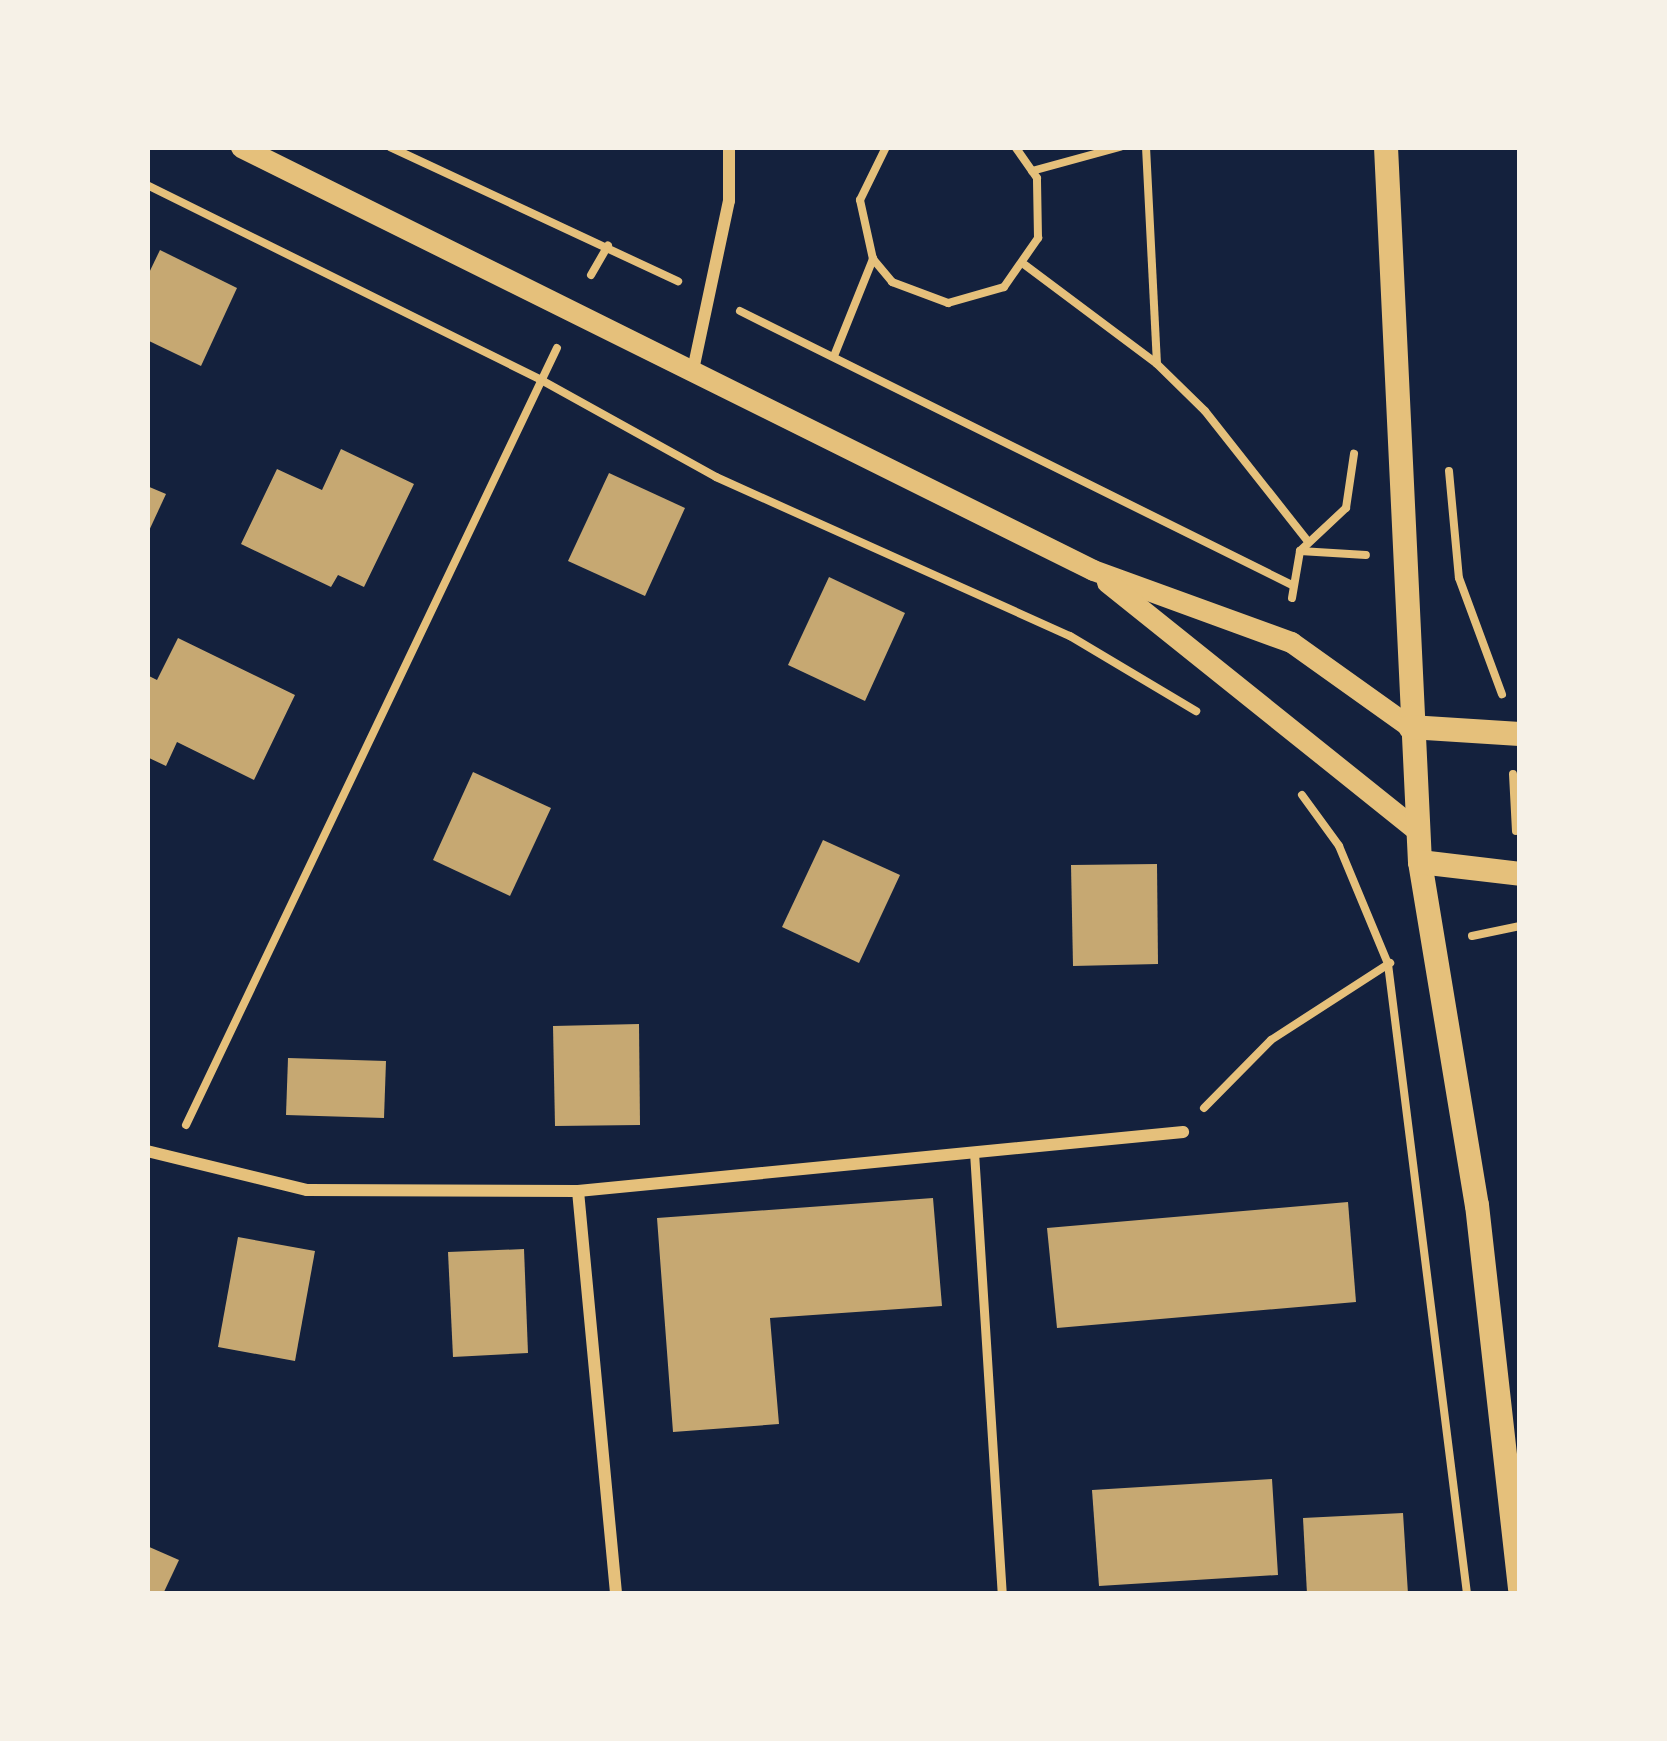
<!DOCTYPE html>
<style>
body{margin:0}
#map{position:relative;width:1667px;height:1741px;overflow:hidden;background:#14213d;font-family:"Public Sans",sans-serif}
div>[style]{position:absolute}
.building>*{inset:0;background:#c6a872}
.path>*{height:8px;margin:-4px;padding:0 4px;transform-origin:4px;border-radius:4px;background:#e5c07b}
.service>*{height:9px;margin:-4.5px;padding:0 4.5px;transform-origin:4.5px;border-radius:4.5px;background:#e5c07b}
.minor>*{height:12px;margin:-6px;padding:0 6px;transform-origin:6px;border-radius:6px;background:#e5c07b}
.tertiary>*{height:21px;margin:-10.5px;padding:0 10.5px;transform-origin:10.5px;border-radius:10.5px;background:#e5c07b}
.secondary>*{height:24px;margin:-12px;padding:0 12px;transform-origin:12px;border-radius:12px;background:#e5c07b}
span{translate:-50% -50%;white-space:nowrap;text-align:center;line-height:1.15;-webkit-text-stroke:10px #f6f1e7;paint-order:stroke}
.frame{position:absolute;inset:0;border:150px solid #f6f1e7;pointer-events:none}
</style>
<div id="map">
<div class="building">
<i style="clip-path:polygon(160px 250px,237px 288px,201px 366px,147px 340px,147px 277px)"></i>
<i style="clip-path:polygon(341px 449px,414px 484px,364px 587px,338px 575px,331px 587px,241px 544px,277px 469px,322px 490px)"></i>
<i style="clip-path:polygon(609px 473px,685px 508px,645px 596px,568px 561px)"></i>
<i style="clip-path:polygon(147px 486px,166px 494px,147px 535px)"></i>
<i style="clip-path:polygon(829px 577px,905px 613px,865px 701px,788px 665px)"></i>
<i style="clip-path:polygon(178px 638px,295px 695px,254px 780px,177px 742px,166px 766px,147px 757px,147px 675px,157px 680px)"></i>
<i style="clip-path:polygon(473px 772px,551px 808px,510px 896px,433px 860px)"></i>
<i style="clip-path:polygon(823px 840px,900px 875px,859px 963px,782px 927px)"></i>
<i style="clip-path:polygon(1157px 864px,1158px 964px,1073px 966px,1071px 865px)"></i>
<i style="clip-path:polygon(639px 1024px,640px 1125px,555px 1126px,553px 1026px)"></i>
<i style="clip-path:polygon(288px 1058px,386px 1061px,384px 1118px,286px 1115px)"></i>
<i style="clip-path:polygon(933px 1198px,942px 1306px,770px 1318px,779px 1424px,673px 1432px,657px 1218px)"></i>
<i style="clip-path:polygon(1348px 1202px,1356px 1302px,1057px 1328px,1047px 1228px)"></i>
<i style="clip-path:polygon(238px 1237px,315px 1251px,295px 1361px,218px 1347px)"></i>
<i style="clip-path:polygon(524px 1249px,528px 1353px,453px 1357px,448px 1252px)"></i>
<i style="clip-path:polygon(1272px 1479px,1278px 1575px,1099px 1586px,1092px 1490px)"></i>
<i style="clip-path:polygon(1403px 1513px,1408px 1594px,1307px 1594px,1303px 1518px)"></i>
<i style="clip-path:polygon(147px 1546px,179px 1560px,163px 1594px,147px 1594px)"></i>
</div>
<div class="path">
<i style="left:390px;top:147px;width:318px;rotate:25deg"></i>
<i style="left:886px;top:147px;width:59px;rotate:116.1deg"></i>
<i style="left:860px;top:200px;width:60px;rotate:77.6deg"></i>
<i style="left:873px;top:259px;width:30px;rotate:50deg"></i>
<i style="left:892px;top:282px;width:60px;rotate:20.6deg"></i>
<i style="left:948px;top:303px;width:58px;rotate:-15.9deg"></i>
<i style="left:1004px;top:287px;width:60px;rotate:-55.2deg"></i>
<i style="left:1038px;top:238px;width:60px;rotate:-91deg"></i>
<i style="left:1037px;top:178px;width:38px;rotate:-125deg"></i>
<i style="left:1146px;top:147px;width:217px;rotate:87.1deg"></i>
<i style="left:1157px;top:364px;width:67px;rotate:44.4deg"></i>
<i style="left:1205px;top:411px;width:164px;rotate:51.7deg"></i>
<i style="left:1032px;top:171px;width:91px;rotate:-15.3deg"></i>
<i style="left:147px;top:185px;width:442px;rotate:26.3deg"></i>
<i style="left:543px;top:381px;width:198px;rotate:29deg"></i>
<i style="left:716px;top:477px;width:388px;rotate:24.2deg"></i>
<i style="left:1070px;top:636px;width:147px;rotate:30.8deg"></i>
<i style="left:1025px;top:265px;width:164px;rotate:36.8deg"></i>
<i style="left:591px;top:275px;width:34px;rotate:-60deg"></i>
<i style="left:740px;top:311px;width:616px;rotate:26.4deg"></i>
<i style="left:834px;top:356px;width:105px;rotate:-68.1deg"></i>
<i style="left:1449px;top:471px;width:107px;rotate:84.7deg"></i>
<i style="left:1459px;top:578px;width:124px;rotate:69.7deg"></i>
<i style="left:1300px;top:551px;width:66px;rotate:3.5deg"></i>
<i style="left:1292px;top:598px;width:48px;rotate:-80.3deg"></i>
<i style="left:1300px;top:551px;width:63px;rotate:-43.1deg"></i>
<i style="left:1346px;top:508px;width:55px;rotate:-81.6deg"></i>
<i style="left:1513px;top:774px;width:57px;rotate:87deg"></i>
<i style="left:1302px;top:795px;width:63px;rotate:54deg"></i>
<i style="left:1339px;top:846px;width:128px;rotate:67.4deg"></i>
<i style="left:1388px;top:964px;width:635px;rotate:82.85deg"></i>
<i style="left:1472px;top:936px;width:49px;rotate:-11.8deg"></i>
<i style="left:1204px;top:1108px;width:95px;rotate:-45.4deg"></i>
<i style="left:1271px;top:1040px;width:142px;rotate:-32.9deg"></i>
<i style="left:186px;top:1125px;width:861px;rotate:-64.48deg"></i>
</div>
<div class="service">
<i style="left:974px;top:1152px;width:443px;rotate:86.4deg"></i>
</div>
<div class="minor">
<i style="left:693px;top:370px;width:173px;rotate:-78deg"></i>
<i style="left:729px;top:201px;width:54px;rotate:-90deg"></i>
<i style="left:147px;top:1151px;width:165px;rotate:13.7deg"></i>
<i style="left:307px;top:1190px;width:271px;rotate:0.2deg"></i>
<i style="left:578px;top:1191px;width:608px;rotate:-5.57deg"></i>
<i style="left:578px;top:1191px;width:405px;rotate:84.6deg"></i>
</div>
<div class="tertiary">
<i style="left:241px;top:147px;width:951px;rotate:26.4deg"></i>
<i style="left:1093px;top:570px;width:211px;rotate:20deg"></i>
<i style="left:1291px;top:642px;width:146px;rotate:35.5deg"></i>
<i style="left:1107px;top:582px;width:397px;rotate:38.7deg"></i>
</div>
<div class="secondary">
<i style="left:1386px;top:147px;width:716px;rotate:87.28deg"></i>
<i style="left:1420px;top:862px;width:348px;rotate:80.6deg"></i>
<i style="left:1477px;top:1205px;width:386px;rotate:83.6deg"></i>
<i style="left:1410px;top:727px;width:110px;rotate:3.6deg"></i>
<i style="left:1420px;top:862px;width:101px;rotate:6.8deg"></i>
</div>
<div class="frame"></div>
</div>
